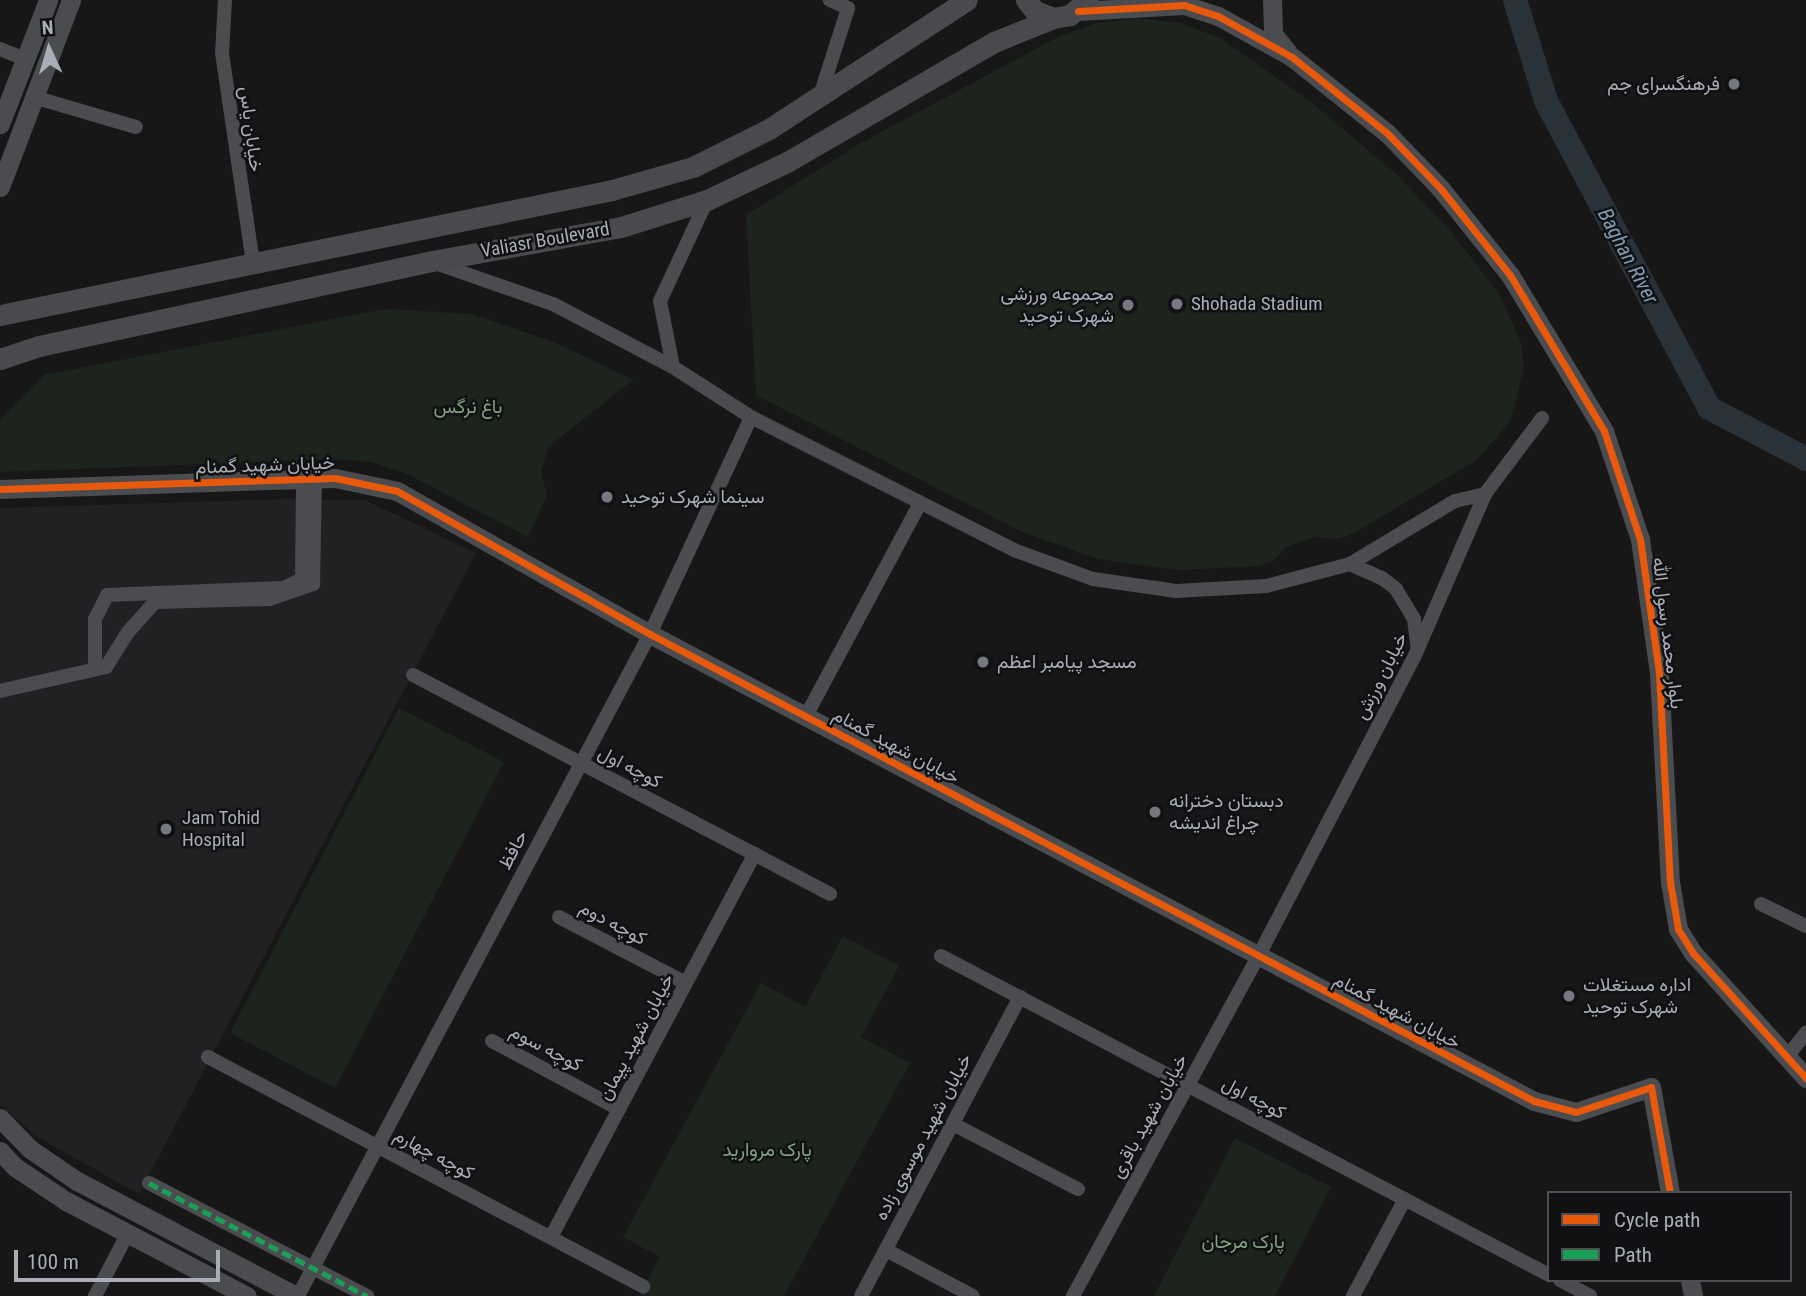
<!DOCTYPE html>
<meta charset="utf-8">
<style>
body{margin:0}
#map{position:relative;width:1806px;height:1296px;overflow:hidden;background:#171717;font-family:"Roboto Condensed",Vazirmatn,sans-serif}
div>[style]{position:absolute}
.built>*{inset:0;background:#212123}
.green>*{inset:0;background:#1d241e}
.river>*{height:24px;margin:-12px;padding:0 12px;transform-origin:12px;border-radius:12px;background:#2a3239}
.minor>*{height:14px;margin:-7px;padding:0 7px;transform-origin:7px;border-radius:7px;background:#4b4c50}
.tertiary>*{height:19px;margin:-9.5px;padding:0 9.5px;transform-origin:9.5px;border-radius:9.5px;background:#4b4c50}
.secondary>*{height:21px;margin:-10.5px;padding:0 10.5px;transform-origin:10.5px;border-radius:10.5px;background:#4a4a4e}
.quiet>*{height:5px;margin-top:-2.5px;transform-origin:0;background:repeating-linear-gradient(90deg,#1a9f57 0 10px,transparent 0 15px)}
.cycleway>*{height:7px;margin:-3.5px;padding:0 3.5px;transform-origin:3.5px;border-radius:3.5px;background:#e8590c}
.dots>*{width:19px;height:19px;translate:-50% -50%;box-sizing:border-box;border:4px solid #111113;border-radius:50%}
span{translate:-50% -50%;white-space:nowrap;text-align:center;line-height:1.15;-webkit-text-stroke:5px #111113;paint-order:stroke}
.poi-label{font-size:19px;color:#a8adb8}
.right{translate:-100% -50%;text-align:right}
.left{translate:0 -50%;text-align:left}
.street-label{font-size:19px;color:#a8adb8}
.park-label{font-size:19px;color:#7fa381}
.water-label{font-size:21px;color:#7f9bb3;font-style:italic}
.legend{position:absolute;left:1547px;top:1191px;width:245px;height:91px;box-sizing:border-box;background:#111113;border:2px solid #4d4f55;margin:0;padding:9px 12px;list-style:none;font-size:21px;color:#a8adb8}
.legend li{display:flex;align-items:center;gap:14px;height:35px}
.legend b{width:35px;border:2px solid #4d4f55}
.north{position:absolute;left:14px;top:14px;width:70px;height:70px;-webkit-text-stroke:5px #111113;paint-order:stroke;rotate:356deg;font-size:19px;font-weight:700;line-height:28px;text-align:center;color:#a8adb8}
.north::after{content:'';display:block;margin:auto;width:24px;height:32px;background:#a8adb8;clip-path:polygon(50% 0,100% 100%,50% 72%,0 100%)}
.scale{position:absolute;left:14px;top:1250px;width:206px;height:32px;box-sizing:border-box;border:4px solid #a8adb8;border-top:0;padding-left:9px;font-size:21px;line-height:24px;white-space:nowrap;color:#a8adb8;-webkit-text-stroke:5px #111113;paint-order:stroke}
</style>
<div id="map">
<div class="built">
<i style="clip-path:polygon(287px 499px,365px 500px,476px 553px,139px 1194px,39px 1138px,0 1105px,0 508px)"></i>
</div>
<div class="green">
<i style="clip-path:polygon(1138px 18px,1180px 23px,1220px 38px,1311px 102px,1394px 172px,1450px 230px,1499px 294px,1521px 342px,1524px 368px,1511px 420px,1477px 460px,1352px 534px,1336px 539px,1315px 537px,1286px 547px,1273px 561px,1259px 566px,1178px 570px,1098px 559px,1022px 532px,756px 395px,746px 215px,859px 144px,1056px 38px,1096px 23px)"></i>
<i style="clip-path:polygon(385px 309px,472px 314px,556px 343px,633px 380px,548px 447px,541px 472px,547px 495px,528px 537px,407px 474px,371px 462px,334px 459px,0 472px,0 421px,44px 375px)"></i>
<i style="clip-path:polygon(399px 708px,504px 762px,335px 1088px,230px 1033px)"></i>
<i style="clip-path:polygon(843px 936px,899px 966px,861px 1037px,910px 1063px,784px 1296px,639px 1296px,660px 1257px,623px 1237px,761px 983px,805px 1007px)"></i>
<i style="clip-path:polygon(1235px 1138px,1331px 1187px,1275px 1296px,1154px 1296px)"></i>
</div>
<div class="river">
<i style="left:1515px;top:0;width:106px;rotate:72.9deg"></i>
<i style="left:1546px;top:101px;width:348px;rotate:62deg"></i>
<i style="left:1709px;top:408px;width:110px;rotate:27.7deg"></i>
</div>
<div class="minor">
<i style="left:225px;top:0;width:53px;rotate:93.2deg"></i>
<i style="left:222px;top:53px;width:212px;rotate:81.6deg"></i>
<i style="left:0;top:49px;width:29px;rotate:22deg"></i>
<i style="left:820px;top:96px;width:92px;rotate:-72.3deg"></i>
<i style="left:848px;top:8px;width:20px;rotate:-156deg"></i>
<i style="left:37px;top:98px;width:103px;rotate:16.3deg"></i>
<i style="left:435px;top:263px;width:125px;rotate:19.2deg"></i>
<i style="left:553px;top:304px;width:136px;rotate:27.7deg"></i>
<i style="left:673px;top:367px;width:93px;rotate:32.7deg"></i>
<i style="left:751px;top:417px;width:295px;rotate:26.8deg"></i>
<i style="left:1014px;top:550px;width:84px;rotate:20.2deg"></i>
<i style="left:1093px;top:579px;width:84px;rotate:8.2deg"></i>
<i style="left:1176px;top:591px;width:90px;rotate:-3.2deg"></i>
<i style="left:1266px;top:586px;width:87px;rotate:-14.7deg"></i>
<i style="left:1350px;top:564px;width:122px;rotate:-31deg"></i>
<i style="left:1455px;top:501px;width:31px;rotate:-13deg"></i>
<i style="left:673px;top:367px;width:67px;rotate:-101.1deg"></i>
<i style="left:660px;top:301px;width:111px;rotate:-65deg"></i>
<i style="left:1350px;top:564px;width:35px;rotate:24deg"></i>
<i style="left:1382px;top:578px;width:18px;rotate:38deg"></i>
<i style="left:1396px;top:589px;width:35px;rotate:59deg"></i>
<i style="left:1414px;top:619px;width:26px;rotate:83deg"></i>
<i style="left:95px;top:668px;width:49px;rotate:-90deg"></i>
<i style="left:95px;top:619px;width:27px;rotate:-63deg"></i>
<i style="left:107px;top:595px;width:177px;rotate:-2.3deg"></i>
<i style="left:284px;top:588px;width:20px;rotate:-27deg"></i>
<i style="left:302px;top:579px;width:100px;rotate:-89.4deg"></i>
<i style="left:413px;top:675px;width:471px;rotate:27.7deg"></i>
<i style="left:0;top:691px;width:109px;rotate:-12.8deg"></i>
<i style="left:106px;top:667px;width:41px;rotate:-57.8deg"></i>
<i style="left:128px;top:632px;width:40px;rotate:-48deg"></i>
<i style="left:155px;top:602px;width:115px;rotate:-1.5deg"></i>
<i style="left:270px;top:599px;width:46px;rotate:-19.2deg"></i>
<i style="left:313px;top:584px;width:105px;rotate:-88.9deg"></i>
<i style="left:806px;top:716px;width:242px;rotate:-61.8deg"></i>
<i style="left:1761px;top:904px;width:50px;rotate:26.1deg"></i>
<i style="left:559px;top:917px;width:143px;rotate:27.5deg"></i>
<i style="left:941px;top:956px;width:687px;rotate:27.68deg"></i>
<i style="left:492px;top:1041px;width:144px;rotate:28.2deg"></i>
<i style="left:208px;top:1057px;width:492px;rotate:27.8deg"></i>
<i style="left:1787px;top:1057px;width:31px;rotate:-52deg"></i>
<i style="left:953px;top:1124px;width:141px;rotate:27.5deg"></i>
<i style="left:149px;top:1183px;width:246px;rotate:27.4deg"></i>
<i style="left:551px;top:1237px;width:434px;rotate:-62deg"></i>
<i style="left:886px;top:1250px;width:98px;rotate:27.9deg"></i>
<i style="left:1560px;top:1280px;width:34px;rotate:28deg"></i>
<i style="left:95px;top:1296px;width:71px;rotate:-62.4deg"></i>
<i style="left:298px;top:1296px;width:750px;rotate:-62deg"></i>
<i style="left:650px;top:634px;width:239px;rotate:-65deg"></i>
<i style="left:861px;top:1296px;width:339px;rotate:-62deg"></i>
<i style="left:1073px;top:1296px;width:388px;rotate:-61.4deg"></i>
<i style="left:1259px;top:955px;width:340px;rotate:-62.5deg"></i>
<i style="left:1416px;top:653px;width:173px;rotate:-66.5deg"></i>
<i style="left:1485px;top:494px;width:95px;rotate:-53.1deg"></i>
<i style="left:1353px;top:1296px;width:110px;rotate:-61.8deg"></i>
</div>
<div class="tertiary">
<i style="left:1272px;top:0;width:34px;rotate:88deg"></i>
<i style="left:1273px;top:34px;width:22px;rotate:51deg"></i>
<i style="left:1078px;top:11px;width:106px;rotate:-3.2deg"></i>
<i style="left:1184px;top:5px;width:36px;rotate:18deg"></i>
<i style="left:1218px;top:16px;width:85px;rotate:29deg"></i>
<i style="left:1292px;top:57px;width:122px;rotate:38.7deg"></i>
<i style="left:1387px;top:133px;width:78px;rotate:46deg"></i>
<i style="left:1441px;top:189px;width:110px;rotate:51.3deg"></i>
<i style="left:1510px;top:275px;width:182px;rotate:58.9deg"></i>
<i style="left:1604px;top:431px;width:114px;rotate:71.6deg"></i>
<i style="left:1640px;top:539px;width:135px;rotate:81.9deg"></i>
<i style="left:1659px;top:673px;width:209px;rotate:87deg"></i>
<i style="left:1670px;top:882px;width:48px;rotate:80.3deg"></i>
<i style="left:1678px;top:929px;width:28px;rotate:58deg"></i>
<i style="left:1693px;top:953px;width:169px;rotate:47.9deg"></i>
<i style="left:0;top:124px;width:133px;rotate:-68.8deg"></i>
<i style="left:0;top:187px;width:200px;rotate:-69.2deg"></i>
<i style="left:0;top:489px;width:335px;rotate:-1.9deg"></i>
<i style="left:335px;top:478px;width:63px;rotate:11.8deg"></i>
<i style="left:397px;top:491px;width:291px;rotate:29.5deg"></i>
<i style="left:650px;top:634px;width:1000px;rotate:27.85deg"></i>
<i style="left:1534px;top:1101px;width:43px;rotate:14.7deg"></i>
<i style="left:1576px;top:1112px;width:79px;rotate:-18.4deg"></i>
<i style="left:1651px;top:1087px;width:108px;rotate:79.8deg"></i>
<i style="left:0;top:1118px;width:43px;rotate:45.9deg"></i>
<i style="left:30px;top:1149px;width:57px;rotate:34.2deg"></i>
<i style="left:77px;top:1181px;width:247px;rotate:27.7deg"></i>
<i style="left:0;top:1151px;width:22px;rotate:47deg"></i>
<i style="left:15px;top:1167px;width:61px;rotate:33.7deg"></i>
<i style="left:66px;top:1201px;width:204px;rotate:27.7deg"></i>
<i style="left:1690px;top:1280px;width:16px;rotate:79deg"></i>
</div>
<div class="secondary">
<i style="left:1026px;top:0;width:14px;rotate:51deg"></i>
<i style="left:1035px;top:11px;width:19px;rotate:21deg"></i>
<i style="left:1053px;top:18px;width:17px;rotate:-10deg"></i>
<i style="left:1070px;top:15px;width:23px;rotate:-41deg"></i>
<i style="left:0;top:315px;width:625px;rotate:-11.54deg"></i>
<i style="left:612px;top:190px;width:84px;rotate:-15.9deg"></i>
<i style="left:693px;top:167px;width:85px;rotate:-26.6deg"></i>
<i style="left:769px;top:129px;width:236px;rotate:-33.1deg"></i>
<i style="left:0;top:359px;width:41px;rotate:-18.4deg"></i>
<i style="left:39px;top:346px;width:402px;rotate:-12.2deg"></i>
<i style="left:432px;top:261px;width:192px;rotate:-10.2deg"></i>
<i style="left:621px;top:227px;width:90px;rotate:-17.4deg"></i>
<i style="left:707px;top:200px;width:89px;rotate:-25.4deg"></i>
<i style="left:787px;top:162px;width:239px;rotate:-30.1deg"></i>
<i style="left:994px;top:42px;width:64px;rotate:-22.1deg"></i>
</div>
<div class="quiet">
<i style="left:149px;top:1183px;width:246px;rotate:27.4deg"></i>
</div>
<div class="cycleway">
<i style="left:1078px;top:11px;width:106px;rotate:-3.2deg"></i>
<i style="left:1184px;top:5px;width:36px;rotate:18deg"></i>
<i style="left:1218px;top:16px;width:85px;rotate:29deg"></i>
<i style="left:1292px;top:57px;width:122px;rotate:38.7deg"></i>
<i style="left:1387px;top:133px;width:78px;rotate:46deg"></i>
<i style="left:1441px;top:189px;width:110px;rotate:51.3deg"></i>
<i style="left:1510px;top:275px;width:182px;rotate:58.9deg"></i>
<i style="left:1604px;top:431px;width:114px;rotate:71.6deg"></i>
<i style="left:1640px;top:539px;width:135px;rotate:81.9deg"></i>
<i style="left:1659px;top:673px;width:209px;rotate:87deg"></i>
<i style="left:1670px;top:882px;width:48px;rotate:80.3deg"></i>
<i style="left:1678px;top:929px;width:28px;rotate:58deg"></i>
<i style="left:1693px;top:953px;width:169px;rotate:47.9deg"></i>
<i style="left:0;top:489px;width:335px;rotate:-1.9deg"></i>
<i style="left:335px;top:478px;width:63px;rotate:11.8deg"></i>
<i style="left:397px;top:491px;width:291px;rotate:29.5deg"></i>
<i style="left:650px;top:634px;width:1000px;rotate:27.85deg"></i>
<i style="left:1534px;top:1101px;width:43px;rotate:14.7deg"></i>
<i style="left:1576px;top:1112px;width:79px;rotate:-18.4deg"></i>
<i style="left:1651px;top:1087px;width:108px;rotate:79.8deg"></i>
</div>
<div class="dots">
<i style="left:1734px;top:84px;background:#757880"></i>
<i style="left:1177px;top:304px;background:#757880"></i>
<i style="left:1128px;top:305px;background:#757880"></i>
<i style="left:607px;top:497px;background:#757880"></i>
<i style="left:983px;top:662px;background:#757880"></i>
<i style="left:1155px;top:812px;background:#757880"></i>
<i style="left:166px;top:829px;background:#757880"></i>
<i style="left:1569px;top:996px;background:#757880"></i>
</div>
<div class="poi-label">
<span class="right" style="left:1720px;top:84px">فرهنگسرای جم</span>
<span class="right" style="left:1114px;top:305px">مجموعه ورزشی<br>شهرک توحید</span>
<span class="left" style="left:1191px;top:304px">Shohada Stadium</span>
<span class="left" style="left:621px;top:497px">سینما شهرک توحید</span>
<span class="left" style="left:997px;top:662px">مسجد پیامبر اعظم</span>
<span class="left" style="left:1169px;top:812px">دبستان دخترانه<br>چراغ اندیشه</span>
<span class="left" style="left:182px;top:829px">Jam Tohid<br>Hospital</span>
<span class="left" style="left:1583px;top:996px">اداره مستغلات<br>شهرک توحید</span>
</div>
<div class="street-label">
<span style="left:251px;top:129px;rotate:83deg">خیابان یاس</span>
<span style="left:545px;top:240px;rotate:-10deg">Valiasr Boulevard</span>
<span style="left:265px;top:465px;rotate:-2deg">خیابان شهید گمنام</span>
<span style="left:1668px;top:633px;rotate:83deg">بلوار محمد رسول الله</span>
<span style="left:1381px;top:676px;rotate:-63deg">خیابان ورزش</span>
<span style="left:896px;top:746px;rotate:28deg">خیابان شهید گمنام</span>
<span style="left:630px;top:767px;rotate:28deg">کوچه اول</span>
<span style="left:513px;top:850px;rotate:-62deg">حافظ</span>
<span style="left:613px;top:923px;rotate:28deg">کوچه دوم</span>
<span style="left:1397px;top:1011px;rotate:28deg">خیابان شهید گمنام</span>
<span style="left:636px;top:1037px;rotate:-62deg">خیابان شهید پیمان</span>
<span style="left:546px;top:1048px;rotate:28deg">کوچه سوم</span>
<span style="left:1254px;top:1098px;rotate:28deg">کوچه اول</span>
<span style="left:1149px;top:1116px;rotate:-61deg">خیابان شهید باقری</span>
<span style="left:923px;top:1137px;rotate:-62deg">خیابان شهید موسوی زاده</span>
<span style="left:434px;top:1154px;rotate:28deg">کوچه چهارم</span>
</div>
<div class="park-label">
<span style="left:468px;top:407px">باغ نرگس</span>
<span style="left:767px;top:1150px">پارک مروارید</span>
<span style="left:1243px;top:1242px">پارک مرجان</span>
</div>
<div class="water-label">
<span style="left:1628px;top:256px;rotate:62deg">Baghan River</span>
</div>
<ul class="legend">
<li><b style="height:9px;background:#e8590c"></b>Cycle path</li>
<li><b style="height:9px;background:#1a9f57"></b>Path</li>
</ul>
<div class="north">N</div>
<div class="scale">100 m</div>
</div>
